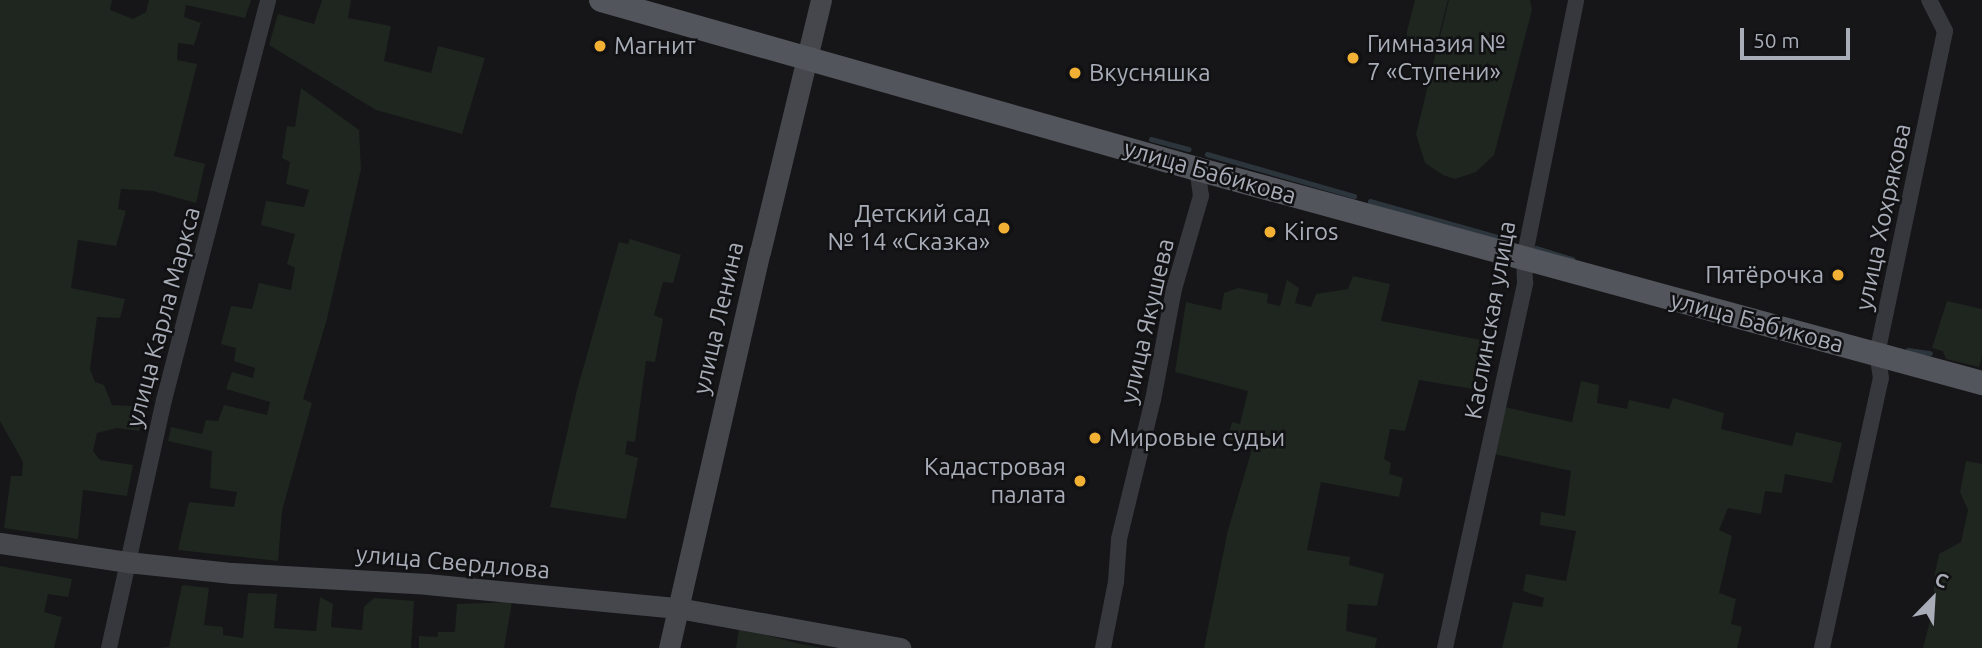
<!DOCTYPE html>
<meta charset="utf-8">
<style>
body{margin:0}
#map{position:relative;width:1982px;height:648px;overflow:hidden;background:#161618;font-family:Ubuntu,sans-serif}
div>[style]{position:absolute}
.green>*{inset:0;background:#1e261f}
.stream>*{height:4.5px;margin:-2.25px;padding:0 2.25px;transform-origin:2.25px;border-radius:2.25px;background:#2c353c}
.street>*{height:16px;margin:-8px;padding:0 8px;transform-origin:8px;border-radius:8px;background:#37383d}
.secondary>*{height:21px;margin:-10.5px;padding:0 10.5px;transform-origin:10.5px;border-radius:10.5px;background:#45474d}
.primary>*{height:24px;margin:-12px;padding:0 12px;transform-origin:12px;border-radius:12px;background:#53555c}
.dots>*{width:19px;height:19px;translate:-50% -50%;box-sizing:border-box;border:4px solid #111113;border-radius:50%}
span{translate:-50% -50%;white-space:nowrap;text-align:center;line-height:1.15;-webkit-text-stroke:5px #111113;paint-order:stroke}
.poi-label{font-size:24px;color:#a8adb8}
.left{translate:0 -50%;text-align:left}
.right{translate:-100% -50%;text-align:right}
.street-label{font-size:24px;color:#a8adb8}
.north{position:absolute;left:1898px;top:564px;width:70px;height:70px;-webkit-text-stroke:5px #111113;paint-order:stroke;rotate:24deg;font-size:19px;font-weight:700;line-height:28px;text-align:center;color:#a8adb8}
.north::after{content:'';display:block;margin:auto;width:24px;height:32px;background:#a8adb8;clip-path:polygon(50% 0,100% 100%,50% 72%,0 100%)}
.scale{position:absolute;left:1740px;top:28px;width:110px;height:32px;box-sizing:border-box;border:4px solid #a8adb8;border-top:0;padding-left:9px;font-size:21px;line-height:24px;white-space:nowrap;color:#a8adb8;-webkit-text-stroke:5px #111113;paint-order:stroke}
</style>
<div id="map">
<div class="green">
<i style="clip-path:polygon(0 0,112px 0,110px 10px,133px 19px,146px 12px,149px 0,251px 0,245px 18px,186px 5px,184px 17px,201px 23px,194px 45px,178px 43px,177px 60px,197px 64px,174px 156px,205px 164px,196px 203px,153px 191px,121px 189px,118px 209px,126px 211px,116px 246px,78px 240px,71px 288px,125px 299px,120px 318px,97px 317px,90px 369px,95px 382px,104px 385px,112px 405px,146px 407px,139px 431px,117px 428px,97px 433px,93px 451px,100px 460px,133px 465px,127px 496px,83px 490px,78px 539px,4px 528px,11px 476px,22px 476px,23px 462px,0 421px)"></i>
<i style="clip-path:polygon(322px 0,351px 0,348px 18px,391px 26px,384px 61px,431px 73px,438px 46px,485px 58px,462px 134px,376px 110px,269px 45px,278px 14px,314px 24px)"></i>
<i style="clip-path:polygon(1415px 0,1448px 0,1436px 47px,1405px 39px)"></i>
<i style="clip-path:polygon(1449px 0,1530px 0,1532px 10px,1494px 155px,1476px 172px,1455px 179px,1443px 175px,1425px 163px,1416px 134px)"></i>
<i style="clip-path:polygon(301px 88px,359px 130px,361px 169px,327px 319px,303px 399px,312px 403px,282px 511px,278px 561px,178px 550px,189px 502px,234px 507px,237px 492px,210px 488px,212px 451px,168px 441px,171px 427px,202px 434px,206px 420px,218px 421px,224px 405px,267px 415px,270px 402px,226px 389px,232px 372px,253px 378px,255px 368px,234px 361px,236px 348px,221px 344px,231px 306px,252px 309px,259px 283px,291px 290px,295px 268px,287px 264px,295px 234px,261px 225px,266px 201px,304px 207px,309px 190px,286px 184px,290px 162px,282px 158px,287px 126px,295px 127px)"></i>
<i style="clip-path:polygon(630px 239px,681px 255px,673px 283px,663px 282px,654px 315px,663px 319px,655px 362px,646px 361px,635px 442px,627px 441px,625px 454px,638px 458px,626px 519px,550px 507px,577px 390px,619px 242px,628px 244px)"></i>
<i style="clip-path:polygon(1353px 276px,1390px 284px,1381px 321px,1481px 340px,1473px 389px,1419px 380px,1405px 431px,1390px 429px,1384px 459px,1391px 463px,1389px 474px,1403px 478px,1399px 497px,1321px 482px,1307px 550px,1350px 557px,1349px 565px,1384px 574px,1377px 606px,1348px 604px,1346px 631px,1377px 638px,1375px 648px,1204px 648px,1228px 530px,1253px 446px,1227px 439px,1232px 422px,1240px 424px,1248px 391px,1175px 372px,1186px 302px,1221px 310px,1224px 293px,1238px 288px,1268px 294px,1267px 303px,1280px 306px,1287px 280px,1299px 288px,1295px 303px,1311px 307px,1316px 294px,1348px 289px)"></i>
<i style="clip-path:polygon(1947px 301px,1982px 309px,1982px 356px,1979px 367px,1946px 359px,1943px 351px,1932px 348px)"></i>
<i style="clip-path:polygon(1581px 381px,1599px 385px,1597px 403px,1627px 409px,1629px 400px,1669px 409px,1673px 398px,1724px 413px,1721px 429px,1792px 446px,1796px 432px,1842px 443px,1832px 483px,1785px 474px,1782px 493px,1765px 491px,1761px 514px,1728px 508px,1719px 530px,1732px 536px,1719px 593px,1736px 599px,1731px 624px,1742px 627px,1737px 648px,1502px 648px,1513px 602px,1542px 607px,1544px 598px,1523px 591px,1526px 574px,1566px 581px,1576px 531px,1540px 525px,1541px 512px,1565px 516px,1571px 471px,1494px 454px,1504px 407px,1572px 422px)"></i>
<i style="clip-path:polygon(1966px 461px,1982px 464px,1982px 648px,1923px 648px,1934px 606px,1934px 578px,1939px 554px,1961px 542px,1968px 510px,1960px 492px)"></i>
<i style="clip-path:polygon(0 566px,72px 579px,68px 597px,48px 594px,44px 612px,62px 617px,54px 648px,0 648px)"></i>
<i style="clip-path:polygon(182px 585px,209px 588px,204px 625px,223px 627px,223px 635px,243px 638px,248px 593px,277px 594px,274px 628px,316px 631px,320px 597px,333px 604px,331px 627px,362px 630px,364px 607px,374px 598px,414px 601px,411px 648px,158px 648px,169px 647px)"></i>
<i style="clip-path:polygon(512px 602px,504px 648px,419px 648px,419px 636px,438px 637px,438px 632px,455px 632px,457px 604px)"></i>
<i style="clip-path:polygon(739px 628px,800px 644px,822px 648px,736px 648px)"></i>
</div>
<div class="stream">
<i style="left:1151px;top:139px;width:39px;rotate:15deg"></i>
<i style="left:1207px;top:154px;width:153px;rotate:15.9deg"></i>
<i style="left:1370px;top:201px;width:144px;rotate:15.7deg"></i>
<i style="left:1536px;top:248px;width:38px;rotate:17deg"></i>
<i style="left:1908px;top:350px;width:22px;rotate:8deg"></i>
</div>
<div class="street">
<i style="left:109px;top:648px;width:254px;rotate:-77.5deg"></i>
<i style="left:164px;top:400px;width:413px;rotate:-75.4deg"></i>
<i style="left:1103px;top:648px;width:67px;rotate:-78.9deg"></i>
<i style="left:1116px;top:582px;width:43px;rotate:-86deg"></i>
<i style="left:1119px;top:539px;width:143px;rotate:-76.3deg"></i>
<i style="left:1153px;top:400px;width:113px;rotate:-79.3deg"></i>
<i style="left:1174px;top:289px;width:97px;rotate:-73.8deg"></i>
<i style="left:1201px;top:196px;width:27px;rotate:-98deg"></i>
<i style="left:1445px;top:648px;width:374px;rotate:-77.6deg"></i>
<i style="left:1525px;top:283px;width:24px;rotate:-92deg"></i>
<i style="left:1524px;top:259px;width:264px;rotate:-78.6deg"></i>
<i style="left:1822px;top:648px;width:276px;rotate:-77.7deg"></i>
<i style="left:1881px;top:378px;width:24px;rotate:-99deg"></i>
<i style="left:1877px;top:354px;width:330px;rotate:-78.1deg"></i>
<i style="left:1945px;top:31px;width:35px;rotate:-117deg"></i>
</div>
<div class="secondary">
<i style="left:0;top:543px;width:128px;rotate:8.5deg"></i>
<i style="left:127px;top:562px;width:106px;rotate:6deg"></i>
<i style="left:232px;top:573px;width:195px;rotate:3.2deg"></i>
<i style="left:427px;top:584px;width:252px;rotate:5.5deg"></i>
<i style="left:678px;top:608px;width:226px;rotate:10.2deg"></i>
<i style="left:669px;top:648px;width:406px;rotate:-77.1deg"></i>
<i style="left:760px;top:252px;width:259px;rotate:-76.4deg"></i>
</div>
<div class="primary">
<i style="left:601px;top:0;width:619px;rotate:15.83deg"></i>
<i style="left:1197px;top:169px;width:814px;rotate:15.25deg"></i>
</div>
<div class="dots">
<i style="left:600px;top:46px;background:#f2b134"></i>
<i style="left:1353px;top:58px;background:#f2b134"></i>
<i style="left:1075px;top:73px;background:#f2b134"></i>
<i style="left:1004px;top:228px;background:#f2b134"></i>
<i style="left:1270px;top:232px;background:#f2b134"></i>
<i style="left:1838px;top:275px;background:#f2b134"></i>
<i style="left:1095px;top:438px;background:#f2b134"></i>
<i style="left:1080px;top:481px;background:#f2b134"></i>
</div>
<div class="poi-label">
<span class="left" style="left:1367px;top:58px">Гимназия №<br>7 «Ступени»</span>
<span class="left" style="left:614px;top:46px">Магнит</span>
<span class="left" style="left:1089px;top:73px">Вкусняшка</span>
<span class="right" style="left:990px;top:228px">Детский сад<br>№ 14 «Сказка»</span>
<span class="left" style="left:1284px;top:232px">Kiros</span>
<span class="right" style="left:1824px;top:275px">Пятёрочка</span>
<span class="left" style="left:1109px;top:438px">Мировые судьи</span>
<span class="right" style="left:1066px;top:481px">Кадастровая<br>палата</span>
</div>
<div class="street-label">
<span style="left:1210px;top:172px;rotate:16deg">улица Бабикова</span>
<span style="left:1883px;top:217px;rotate:-78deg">улица Хохрякова</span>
<span style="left:163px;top:317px;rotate:-75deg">улица Карла Маркса</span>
<span style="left:718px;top:318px;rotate:-77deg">улица Ленина</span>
<span style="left:1490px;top:320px;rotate:-80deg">Каслинская улица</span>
<span style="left:1147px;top:321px;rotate:-77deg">улица Якушева</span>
<span style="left:1757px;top:322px;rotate:15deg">улица Бабикова</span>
<span style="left:453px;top:562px;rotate:5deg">улица Свердлова</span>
</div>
<div class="north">С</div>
<div class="scale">50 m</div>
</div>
